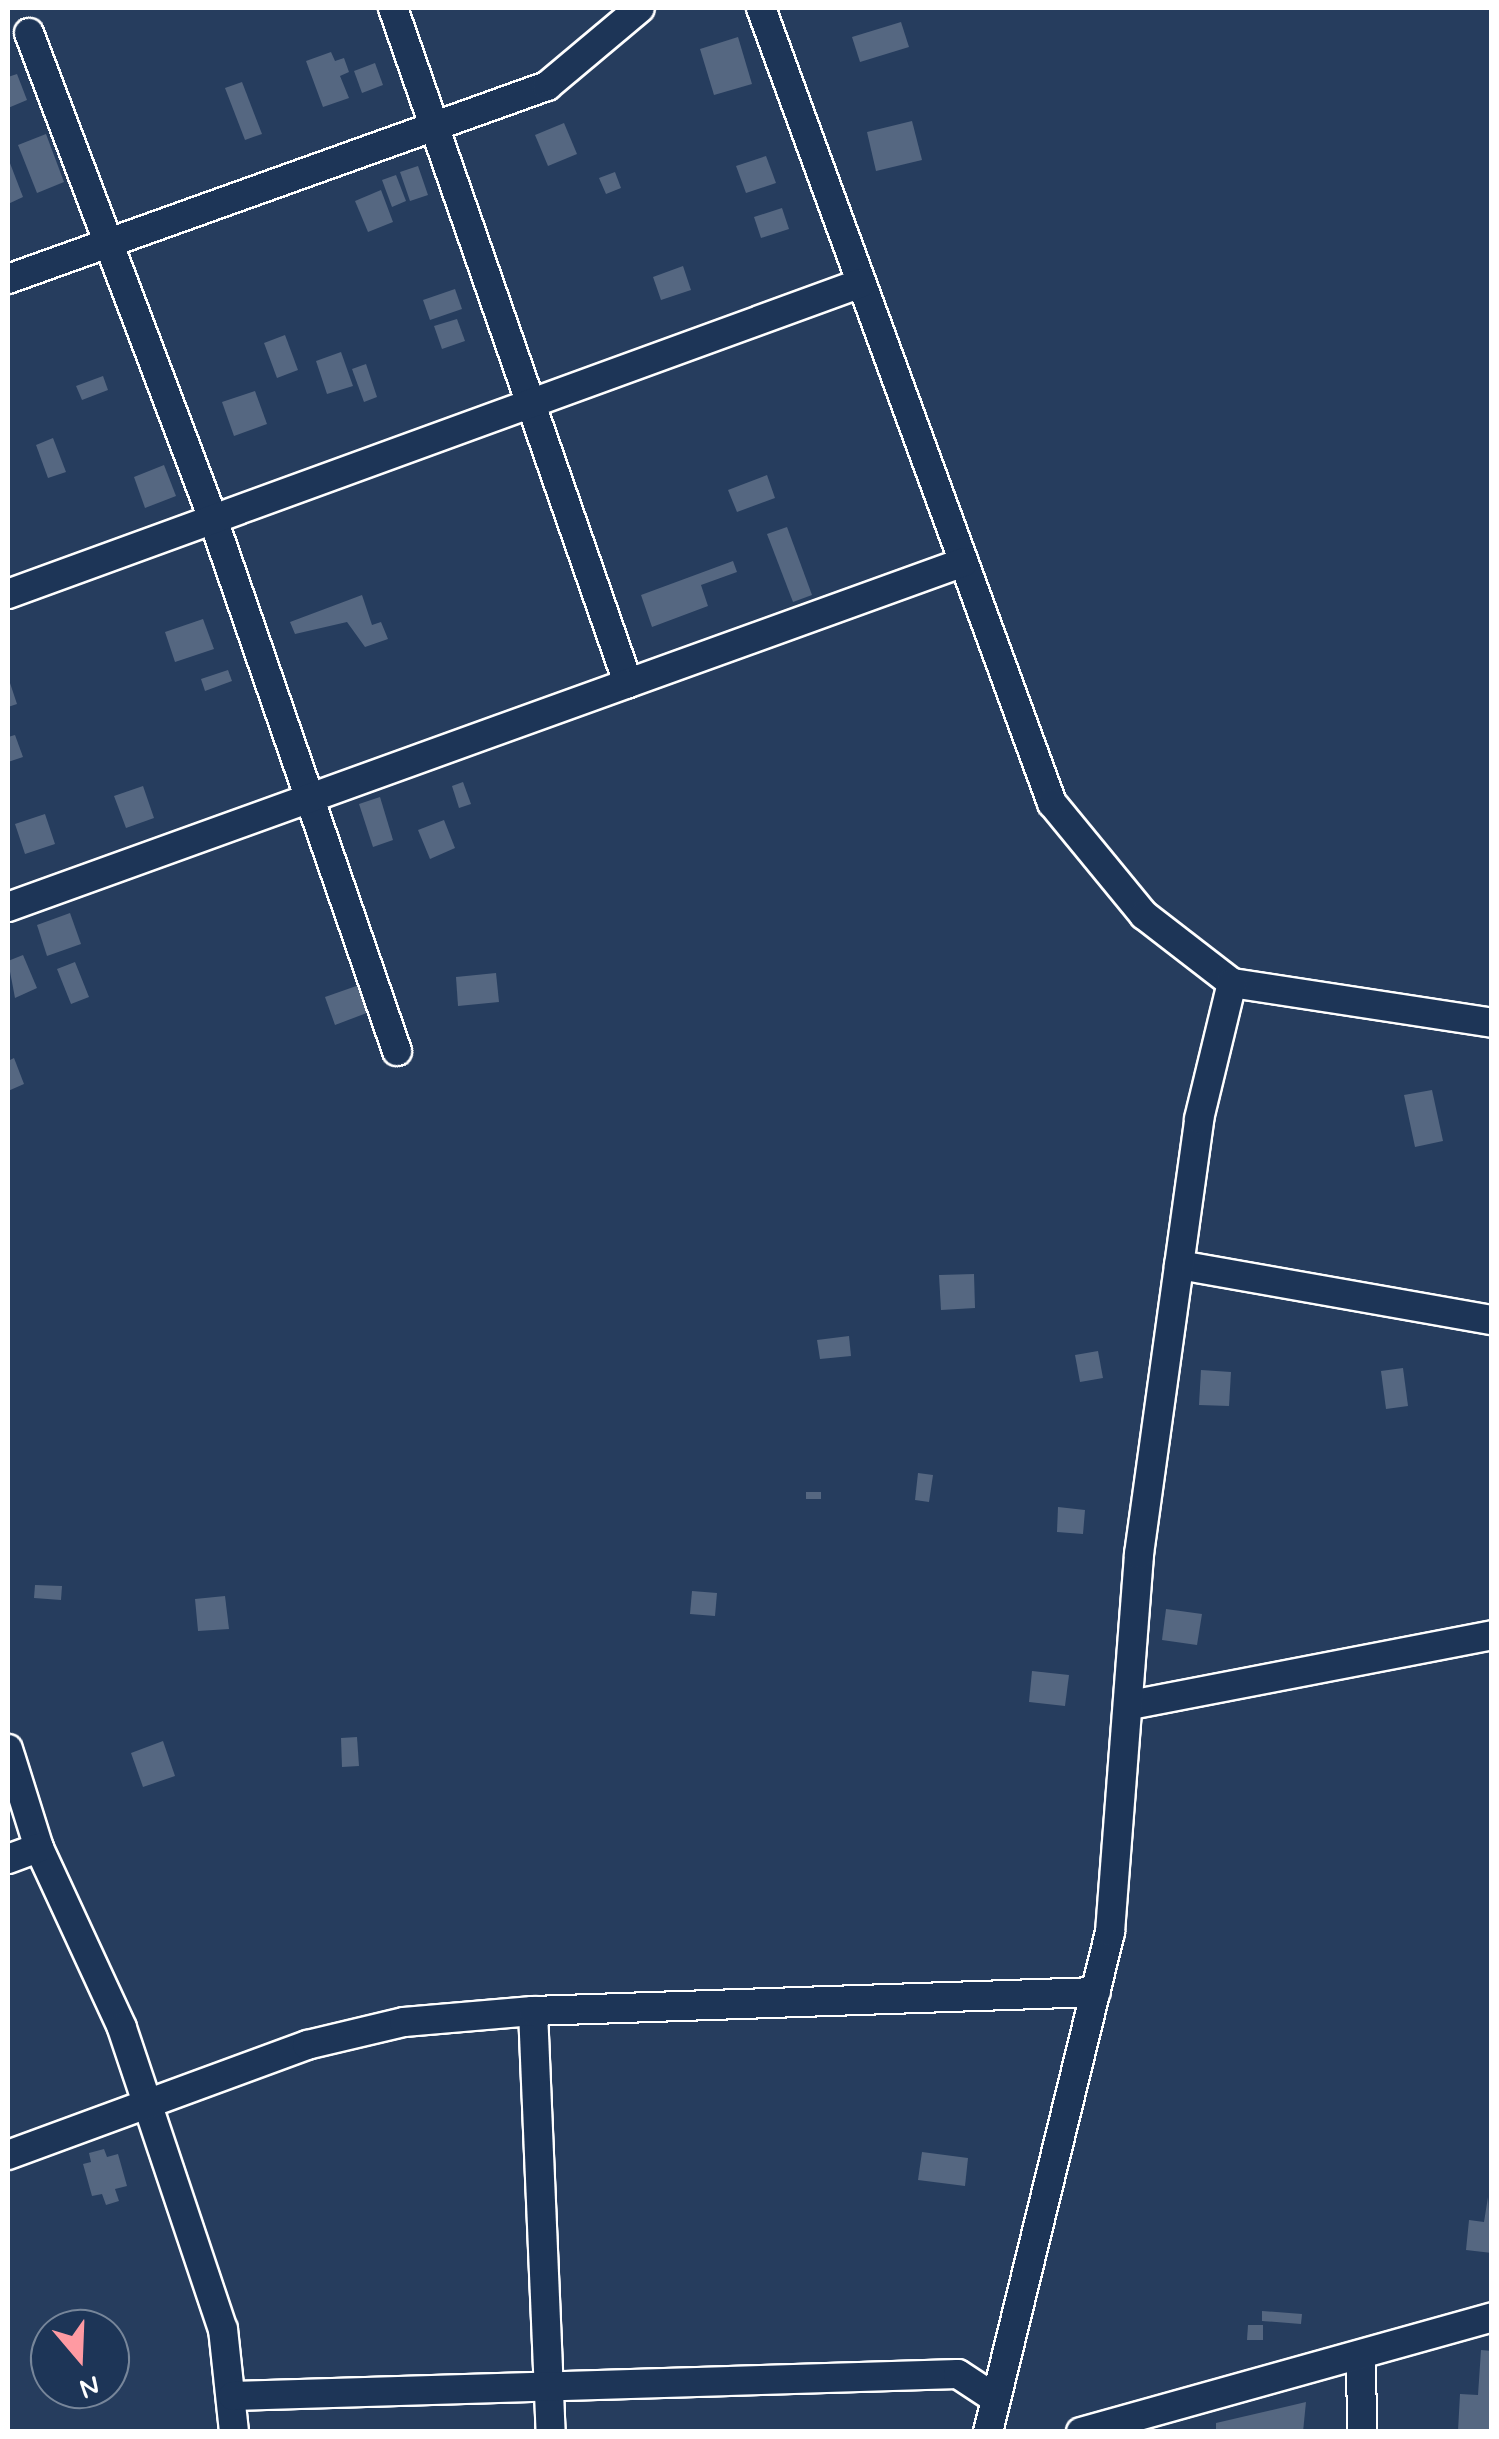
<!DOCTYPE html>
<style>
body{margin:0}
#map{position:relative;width:1499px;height:2439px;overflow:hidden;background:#263d5e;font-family:Mynerve,sans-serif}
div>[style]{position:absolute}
.building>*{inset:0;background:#556781}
.roads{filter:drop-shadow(2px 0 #fff) drop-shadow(-2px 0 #fff) drop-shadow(0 2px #fff) drop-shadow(0 -2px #fff)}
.minor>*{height:28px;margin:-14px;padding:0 14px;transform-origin:14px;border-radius:14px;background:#1d3557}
span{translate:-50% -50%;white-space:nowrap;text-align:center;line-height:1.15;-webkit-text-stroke:10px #1d3557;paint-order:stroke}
.frame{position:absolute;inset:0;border:10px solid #fff;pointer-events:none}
.north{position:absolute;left:30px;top:2309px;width:100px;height:100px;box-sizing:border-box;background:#1d3557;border:2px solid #77869a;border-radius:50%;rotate:161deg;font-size:28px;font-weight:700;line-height:40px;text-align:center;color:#fff}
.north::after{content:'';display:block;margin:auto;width:35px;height:45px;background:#ff9aa2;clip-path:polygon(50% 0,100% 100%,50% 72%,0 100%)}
</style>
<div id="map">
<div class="building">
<i style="clip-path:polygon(901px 22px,909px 47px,860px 62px,852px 37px)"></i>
<i style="clip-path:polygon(738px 37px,752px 84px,714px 95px,700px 49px)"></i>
<i style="clip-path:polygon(331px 52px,335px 61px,344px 58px,349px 72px,340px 76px,349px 98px,323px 107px,306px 61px)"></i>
<i style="clip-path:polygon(375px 63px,383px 85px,362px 93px,354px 71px)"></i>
<i style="clip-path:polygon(17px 74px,27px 100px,8px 108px,8px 77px)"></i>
<i style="clip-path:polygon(242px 82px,262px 134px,245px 140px,225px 88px)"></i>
<i style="clip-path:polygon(912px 121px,922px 160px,876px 171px,867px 132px)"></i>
<i style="clip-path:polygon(564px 123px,577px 154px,548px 166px,535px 135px)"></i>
<i style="clip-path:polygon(46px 134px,64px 182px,37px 193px,18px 145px)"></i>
<i style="clip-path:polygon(766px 156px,776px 183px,746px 193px,736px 166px)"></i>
<i style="clip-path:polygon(8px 158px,23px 197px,8px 204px)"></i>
<i style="clip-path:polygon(418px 166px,428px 195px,410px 201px,400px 172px)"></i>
<i style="clip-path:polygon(615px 172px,621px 188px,606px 194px,599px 178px)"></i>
<i style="clip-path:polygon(396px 175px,406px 201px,392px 207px,382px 180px)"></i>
<i style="clip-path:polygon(381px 190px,393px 222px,368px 232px,355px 201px)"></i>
<i style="clip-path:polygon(782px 208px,789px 229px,761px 238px,754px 217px)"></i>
<i style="clip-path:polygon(683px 266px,691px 290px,661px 300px,653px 277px)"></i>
<i style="clip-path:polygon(455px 289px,462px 309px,430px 320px,423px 300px)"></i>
<i style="clip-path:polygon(457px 319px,465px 341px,442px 349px,434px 326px)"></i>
<i style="clip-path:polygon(285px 335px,298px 370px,277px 378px,264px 343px)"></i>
<i style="clip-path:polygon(341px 352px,353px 386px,327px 394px,316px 361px)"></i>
<i style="clip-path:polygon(366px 364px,377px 397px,364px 402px,352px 369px)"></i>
<i style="clip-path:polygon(103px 376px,108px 390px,82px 400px,76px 386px)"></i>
<i style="clip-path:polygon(255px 391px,267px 424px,234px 436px,222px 402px)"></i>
<i style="clip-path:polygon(53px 438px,66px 472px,48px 478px,36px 445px)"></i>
<i style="clip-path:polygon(164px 465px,176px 496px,145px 508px,134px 477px)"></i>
<i style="clip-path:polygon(767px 475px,775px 498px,737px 512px,728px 490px)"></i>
<i style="clip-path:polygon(787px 527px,812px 595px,793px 602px,767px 534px)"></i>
<i style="clip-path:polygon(733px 561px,737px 572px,701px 585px,708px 606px,652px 627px,641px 595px)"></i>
<i style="clip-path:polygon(362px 595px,372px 625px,381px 622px,388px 639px,365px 647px,347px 622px,295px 634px,290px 622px)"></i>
<i style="clip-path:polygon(203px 619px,214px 649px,175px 662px,165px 632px)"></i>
<i style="clip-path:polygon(228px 670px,232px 681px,205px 691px,201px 679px)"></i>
<i style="clip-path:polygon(8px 677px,17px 704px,8px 707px)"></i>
<i style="clip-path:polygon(15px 735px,23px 757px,8px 762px,8px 737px)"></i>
<i style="clip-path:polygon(463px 782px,471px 804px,459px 808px,452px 786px)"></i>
<i style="clip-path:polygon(143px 786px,154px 818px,126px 828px,114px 796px)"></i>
<i style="clip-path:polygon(380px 797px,393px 840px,373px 847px,359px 804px)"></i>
<i style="clip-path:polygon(45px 814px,55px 844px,25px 854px,15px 824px)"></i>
<i style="clip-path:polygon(444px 820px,455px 848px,430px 859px,418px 830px)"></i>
<i style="clip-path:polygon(70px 913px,81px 944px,47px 956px,37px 925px)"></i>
<i style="clip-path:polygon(23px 955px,37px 988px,15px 998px,8px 961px)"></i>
<i style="clip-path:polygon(75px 962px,89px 997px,71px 1004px,57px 969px)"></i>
<i style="clip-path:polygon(496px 973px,499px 1002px,458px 1006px,456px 977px)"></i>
<i style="clip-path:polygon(362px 984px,372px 1011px,335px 1025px,325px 997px)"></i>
<i style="clip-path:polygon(14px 1058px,24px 1084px,8px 1091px,8px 1061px)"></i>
<i style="clip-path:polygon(1432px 1090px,1443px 1141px,1415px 1147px,1404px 1095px)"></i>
<i style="clip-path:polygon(974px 1274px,975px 1308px,941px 1310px,939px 1275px)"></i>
<i style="clip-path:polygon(849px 1336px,851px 1356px,820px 1359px,817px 1340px)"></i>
<i style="clip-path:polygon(1098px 1351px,1103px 1378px,1080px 1382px,1075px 1355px)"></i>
<i style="clip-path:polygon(1403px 1368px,1408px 1406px,1386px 1409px,1381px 1371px)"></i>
<i style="clip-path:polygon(1201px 1370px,1231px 1372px,1229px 1406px,1199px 1405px)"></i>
<i style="clip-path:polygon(918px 1473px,933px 1475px,929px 1502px,915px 1500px)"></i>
<i style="clip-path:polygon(806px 1492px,821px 1492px,821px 1499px,806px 1499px)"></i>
<i style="clip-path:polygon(1058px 1507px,1085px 1510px,1083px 1534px,1057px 1532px)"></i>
<i style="clip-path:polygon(35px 1585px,62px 1586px,61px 1600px,34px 1598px)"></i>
<i style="clip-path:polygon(692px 1591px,717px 1593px,715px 1616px,690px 1614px)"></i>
<i style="clip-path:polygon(225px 1596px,229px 1629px,198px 1631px,195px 1599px)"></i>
<i style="clip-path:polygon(1166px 1609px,1202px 1614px,1197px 1645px,1162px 1640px)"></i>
<i style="clip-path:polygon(1032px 1671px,1069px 1675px,1065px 1706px,1029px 1702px)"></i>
<i style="clip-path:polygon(357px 1737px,359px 1766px,342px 1767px,341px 1738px)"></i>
<i style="clip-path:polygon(163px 1741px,175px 1776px,143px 1787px,131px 1753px)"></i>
<i style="clip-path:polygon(104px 2149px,107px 2157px,118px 2154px,127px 2186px,115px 2189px,119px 2201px,106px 2205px,102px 2194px,92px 2196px,83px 2164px,91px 2162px,89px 2153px)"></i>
<i style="clip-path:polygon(922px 2152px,968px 2158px,965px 2186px,918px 2180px)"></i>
<i style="clip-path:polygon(1488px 2197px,1492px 2253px,1466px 2250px,1469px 2220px,1484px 2222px)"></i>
<i style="clip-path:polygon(1262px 2311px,1302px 2314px,1301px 2324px,1262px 2321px)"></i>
<i style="clip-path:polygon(1248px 2325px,1263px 2325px,1263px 2340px,1247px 2340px)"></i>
<i style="clip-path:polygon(1481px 2350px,1492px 2351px,1492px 2432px,1458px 2431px,1460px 2394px,1478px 2395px)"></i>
<i style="clip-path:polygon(1306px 2402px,1303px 2432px,1216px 2432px,1216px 2423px)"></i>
</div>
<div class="roads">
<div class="minor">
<i style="left:393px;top:8px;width:715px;rotate:70.8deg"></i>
<i style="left:761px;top:8px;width:847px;rotate:69.9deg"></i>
<i style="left:1052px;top:803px;width:145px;rotate:50.6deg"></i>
<i style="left:1144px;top:915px;width:111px;rotate:37.7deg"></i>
<i style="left:1232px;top:983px;width:263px;rotate:8.7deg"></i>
<i style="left:29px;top:33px;width:520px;rotate:69.26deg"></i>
<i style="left:213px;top:519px;width:563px;rotate:70.92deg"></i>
<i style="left:8px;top:279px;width:573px;rotate:-19.7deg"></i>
<i style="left:547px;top:86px;width:121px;rotate:-40deg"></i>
<i style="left:8px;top:594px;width:908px;rotate:-20.03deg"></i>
<i style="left:8px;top:907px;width:1016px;rotate:-19.84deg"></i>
<i style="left:1179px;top:1265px;width:318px;rotate:10deg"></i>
<i style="left:1130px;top:1705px;width:369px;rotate:-10.9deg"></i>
<i style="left:8px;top:1749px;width:104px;rotate:72.6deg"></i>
<i style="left:39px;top:1848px;width:198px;rotate:65.2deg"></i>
<i style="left:122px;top:2028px;width:317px;rotate:71.5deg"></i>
<i style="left:223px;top:2329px;width:104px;rotate:83.9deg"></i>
<i style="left:8px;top:1859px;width:33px;rotate:-20deg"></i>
<i style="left:533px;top:2011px;width:421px;rotate:87.6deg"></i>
<i style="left:8px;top:2155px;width:319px;rotate:-20.2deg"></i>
<i style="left:307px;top:2045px;width:100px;rotate:-13.3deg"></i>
<i style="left:404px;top:2022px;width:129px;rotate:-4.9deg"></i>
<i style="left:533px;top:2011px;width:563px;rotate:-1.93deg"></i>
<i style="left:1361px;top:2358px;width:74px;rotate:89.2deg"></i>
<i style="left:233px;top:2396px;width:725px;rotate:-1.74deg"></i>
<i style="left:958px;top:2374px;width:45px;rotate:33.3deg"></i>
<i style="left:988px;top:2432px;width:515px;rotate:-76.29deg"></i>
<i style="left:1110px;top:1932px;width:379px;rotate:-85.6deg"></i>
<i style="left:1139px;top:1554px;width:439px;rotate:-82.1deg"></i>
<i style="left:1199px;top:1119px;width:140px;rotate:-76.4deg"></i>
<i style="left:1081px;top:2432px;width:427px;rotate:-15.6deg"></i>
</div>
</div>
<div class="frame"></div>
<div class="north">N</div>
</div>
